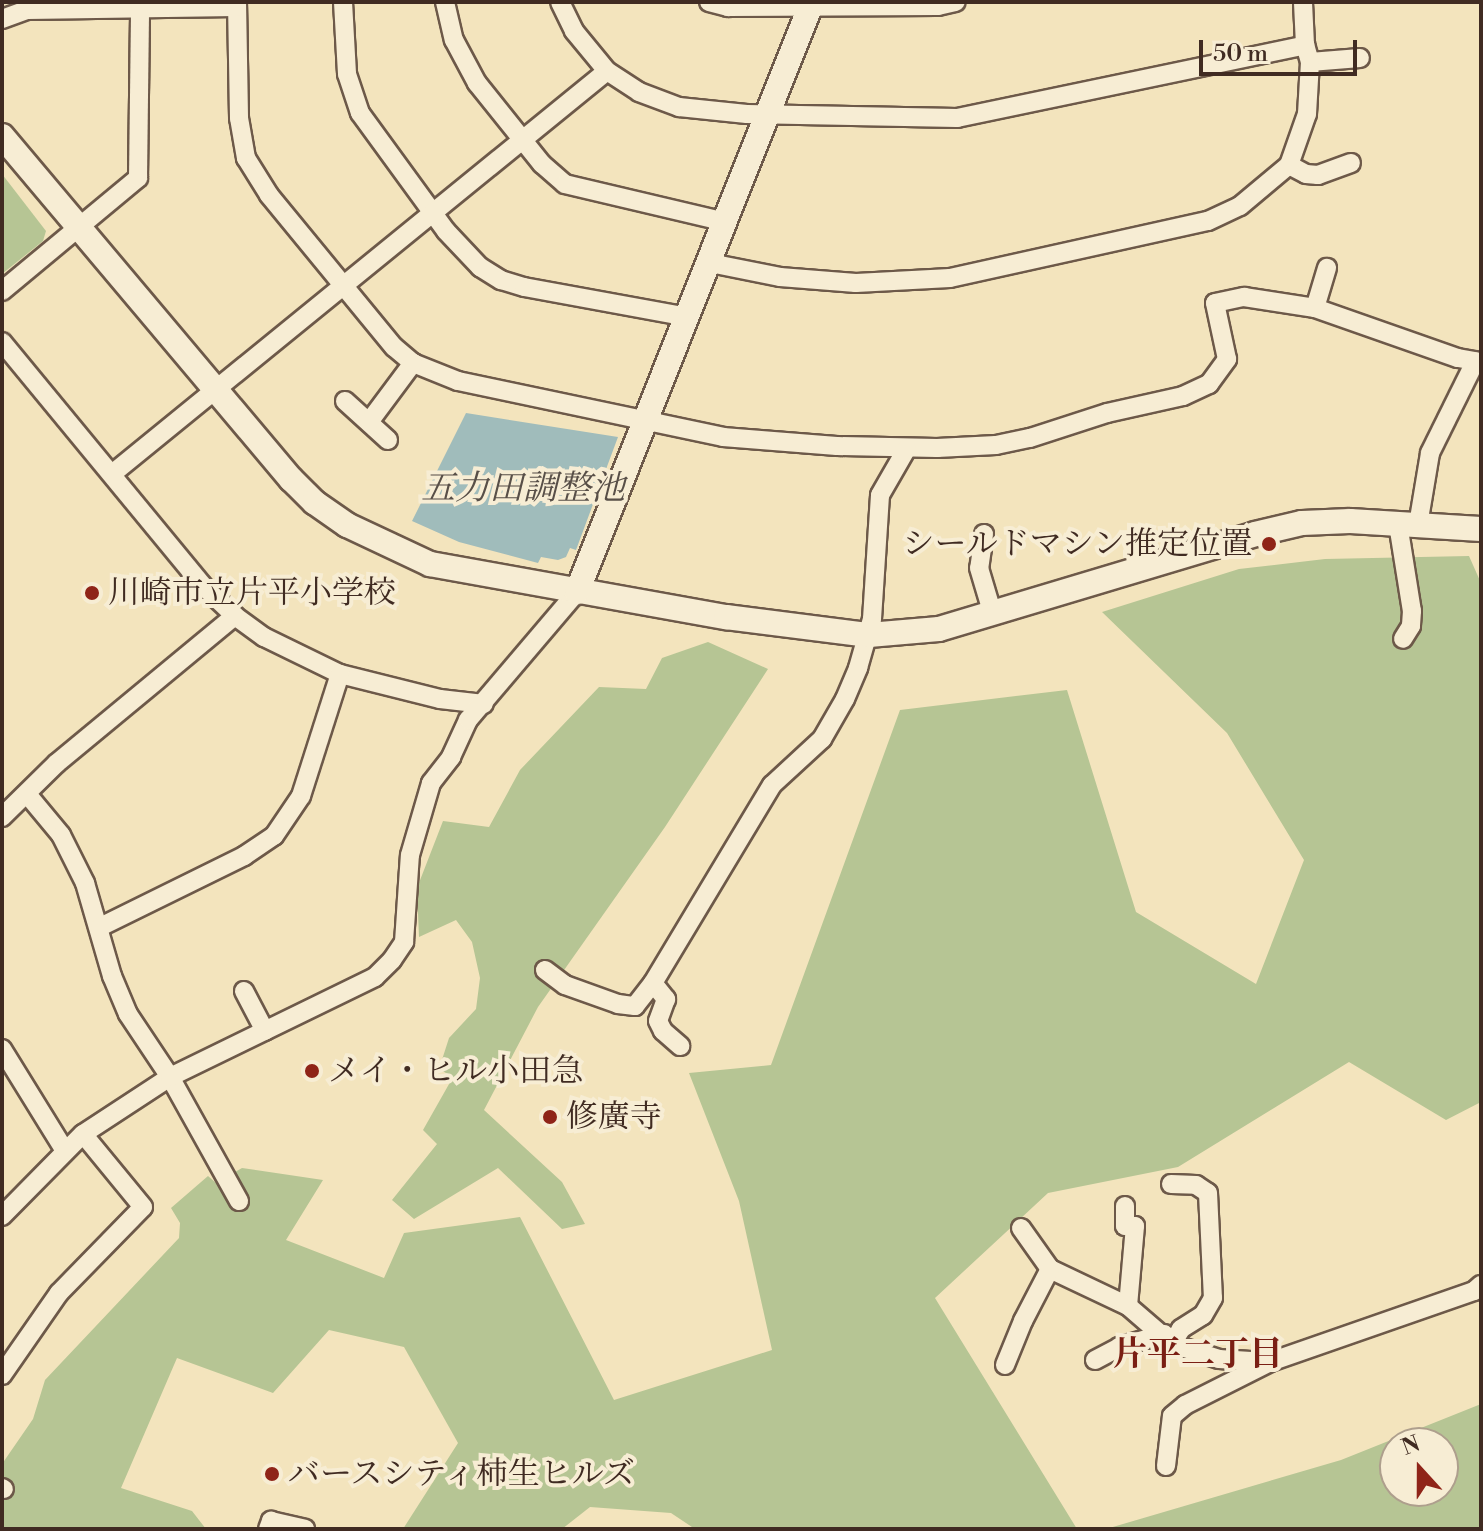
<!DOCTYPE html>
<meta charset="utf-8">
<style>
body{margin:0}
#map{position:relative;width:1483px;height:1531px;overflow:hidden;background:#f3e4bd;font-family:"Libre Bodoni","Noto Serif JP",serif}
div>[style]{position:absolute}
.green>*{inset:0;background:#b6c594}
.water>*{inset:0;background:#a0bcbb}
.roads{filter:drop-shadow(2px 0 #6d5949) drop-shadow(-2px 0 #6d5949) drop-shadow(0 2px #6d5949) drop-shadow(0 -2px #6d5949)}
.street>*{height:18px;margin:-9px;padding:0 9px;transform-origin:9px;border-radius:9px;background:#f7edd4}
.secondary>*{height:24px;margin:-12px;padding:0 12px;transform-origin:12px;border-radius:12px;background:#f7edd4}
.dots>*{width:22px;height:22px;translate:-50% -50%;box-sizing:border-box;border:4px solid #f7edd4;border-radius:50%}
span{translate:-50% -50%;white-space:nowrap;text-align:center;line-height:1.15;-webkit-text-stroke:8px #f7edd4;paint-order:stroke}
.poi-label{font-size:32px;color:#402b22}
.right{translate:-100% -50%;text-align:right}
.left{translate:0 -50%;text-align:left}
.water-label{font-size:34px;color:#584f48;font-style:italic}
.neighbourhood-label{font-size:34px;color:#7a1f14;font-weight:700}
.frame{position:absolute;inset:0;border:4px solid #402b22;pointer-events:none}
.north{position:absolute;left:1379px;top:1427px;width:80px;height:80px;box-sizing:border-box;background:#f7edd4;border:2px solid #ae9f8d;border-radius:50%;rotate:339deg;font-size:22px;font-weight:700;line-height:32px;text-align:center;color:#402b22}
.north::after{content:'';display:block;margin:auto;width:28px;height:36px;background:#8f2418;clip-path:polygon(50% 0,100% 100%,50% 72%,0 100%)}
.scale{position:absolute;left:1199px;top:40px;width:158px;height:36px;box-sizing:border-box;border:4px solid #402b22;border-top:0;padding-left:10px;font-size:24px;line-height:28px;white-space:nowrap;color:#402b22;-webkit-text-stroke:6px #f7edd4;paint-order:stroke}
</style>
<div id="map">
<div class="green">
<i style="clip-path:polygon(2px 174px,46px 231px,43px 241px,2px 274px)"></i>
<i style="clip-path:polygon(1469px 556px,1481px 583px,1481px 1102px,1446px 1120px,1349px 1062px,1178px 1167px,1048px 1193px,935px 1298px,1077px 1529px,695px 1529px,671px 1513px,590px 1507px,562px 1529px,403px 1529px,458px 1443px,404px 1347px,329px 1330px,273px 1393px,177px 1358px,121px 1488px,192px 1511px,206px 1529px,2px 1529px,2px 1464px,33px 1419px,45px 1380px,179px 1238px,180px 1223px,171px 1208px,208px 1176px,216px 1183px,242px 1168px,323px 1180px,286px 1240px,384px 1278px,404px 1233px,520px 1217px,614px 1400px,772px 1350px,739px 1201px,689px 1073px,771px 1065px,900px 710px,1067px 690px,1136px 912px,1256px 984px,1304px 860px,1227px 733px,1102px 612px,1239px 569px,1325px 559px)"></i>
<i style="clip-path:polygon(708px 642px,768px 669px,665px 827px,538px 1007px,484px 1110px,562px 1182px,585px 1224px,562px 1229px,498px 1168px,414px 1219px,392px 1200px,437px 1144px,423px 1130px,453px 1077px,439px 1069px,449px 1038px,476px 1009px,480px 978px,472px 942px,456px 920px,419px 937px,417px 888px,443px 821px,489px 827px,520px 770px,599px 687px,646px 689px,662px 658px)"></i>
<i style="clip-path:polygon(evenodd,1481px 1404px,1481px 1529px,1106px 1529px,1341px 1460px,1481px 1404px,1443px 1443px,1443px 1491px,1395px 1491px,1395px 1443px,1443px 1443px)"></i>
</div>
<div class="water">
<i style="clip-path:polygon(466px 413px,618px 437px,576px 550px,570px 548px,566px 557px,558px 560px,541px 557px,538px 563px,459px 542px,412px 521px)"></i>
</div>
<div class="roads">
<div class="street">
<i style="left:237px;top:2px;width:116px;rotate:89deg"></i>
<i style="left:239px;top:118px;width:41px;rotate:80.1deg"></i>
<i style="left:246px;top:158px;width:44px;rotate:58.1deg"></i>
<i style="left:269px;top:195px;width:197px;rotate:50.6deg"></i>
<i style="left:394px;top:347px;width:25px;rotate:40deg"></i>
<i style="left:413px;top:363px;width:48px;rotate:21.8deg"></i>
<i style="left:458px;top:381px;width:271px;rotate:11.9deg"></i>
<i style="left:723px;top:437px;width:114px;rotate:4.5deg"></i>
<i style="left:837px;top:446px;width:100px;rotate:1.1deg"></i>
<i style="left:937px;top:448px;width:59px;rotate:-2.9deg"></i>
<i style="left:996px;top:445px;width:35px;rotate:-12deg"></i>
<i style="left:1030px;top:438px;width:81px;rotate:-18deg"></i>
<i style="left:1107px;top:413px;width:78px;rotate:-12.6deg"></i>
<i style="left:1183px;top:396px;width:29px;rotate:-25deg"></i>
<i style="left:1209px;top:384px;width:31px;rotate:-54deg"></i>
<i style="left:1227px;top:359px;width:57px;rotate:-102.1deg"></i>
<i style="left:1215px;top:303px;width:30px;rotate:-12deg"></i>
<i style="left:1244px;top:297px;width:72px;rotate:8.8deg"></i>
<i style="left:1315px;top:308px;width:151px;rotate:19.3deg"></i>
<i style="left:1458px;top:358px;width:23px;rotate:10deg"></i>
<i style="left:343px;top:2px;width:72px;rotate:86.8deg"></i>
<i style="left:347px;top:74px;width:41px;rotate:71.6deg"></i>
<i style="left:360px;top:113px;width:146px;rotate:53.9deg"></i>
<i style="left:446px;top:231px;width:50px;rotate:46.6deg"></i>
<i style="left:480px;top:267px;width:25px;rotate:32deg"></i>
<i style="left:501px;top:280px;width:24px;rotate:17deg"></i>
<i style="left:524px;top:287px;width:166px;rotate:10.4deg"></i>
<i style="left:445px;top:2px;width:39px;rotate:77deg"></i>
<i style="left:454px;top:40px;width:49px;rotate:61.9deg"></i>
<i style="left:477px;top:83px;width:104px;rotate:51.3deg"></i>
<i style="left:542px;top:164px;width:30px;rotate:41deg"></i>
<i style="left:565px;top:184px;width:165px;rotate:13.3deg"></i>
<i style="left:560px;top:2px;width:32px;rotate:64deg"></i>
<i style="left:574px;top:31px;width:52px;rotate:50.5deg"></i>
<i style="left:607px;top:71px;width:38px;rotate:33deg"></i>
<i style="left:639px;top:92px;width:43px;rotate:20.6deg"></i>
<i style="left:679px;top:107px;width:68px;rotate:5.9deg"></i>
<i style="left:747px;top:114px;width:210px;rotate:1.1deg"></i>
<i style="left:957px;top:118px;width:356px;rotate:-11.8deg"></i>
<i style="left:709px;top:2px;width:20px;rotate:15deg"></i>
<i style="left:728px;top:7px;width:210px;rotate:-0.3deg"></i>
<i style="left:938px;top:6px;width:18px;rotate:-13deg"></i>
<i style="left:2px;top:19px;width:27px;rotate:-20deg"></i>
<i style="left:27px;top:10px;width:209px;rotate:-0.8deg"></i>
<i style="left:1310px;top:62px;width:50px;rotate:-4.6deg"></i>
<i style="left:1289px;top:165px;width:19px;rotate:28deg"></i>
<i style="left:1306px;top:174px;width:12px;rotate:5deg"></i>
<i style="left:1318px;top:175px;width:35px;rotate:-20deg"></i>
<i style="left:710px;top:263px;width:71px;rotate:11.3deg"></i>
<i style="left:780px;top:277px;width:76px;rotate:4.5deg"></i>
<i style="left:856px;top:283px;width:94px;rotate:-3deg"></i>
<i style="left:950px;top:278px;width:264px;rotate:-12.5deg"></i>
<i style="left:1208px;top:221px;width:35px;rotate:-25deg"></i>
<i style="left:1240px;top:206px;width:64px;rotate:-39.9deg"></i>
<i style="left:1289px;top:165px;width:54px;rotate:-70.6deg"></i>
<i style="left:1307px;top:114px;width:52px;rotate:-86.7deg"></i>
<i style="left:1310px;top:62px;width:18px;rotate:-106deg"></i>
<i style="left:1305px;top:45px;width:43px;rotate:-92.7deg"></i>
<i style="left:2px;top:291px;width:177px;rotate:-39.7deg"></i>
<i style="left:138px;top:178px;width:170px;rotate:-89.3deg"></i>
<i style="left:1315px;top:308px;width:42px;rotate:-73.3deg"></i>
<i style="left:2px;top:342px;width:315px;rotate:50.5deg"></i>
<i style="left:202px;top:585px;width:45px;rotate:43.2deg"></i>
<i style="left:235px;top:616px;width:36px;rotate:36deg"></i>
<i style="left:264px;top:637px;width:85px;rotate:26deg"></i>
<i style="left:340px;top:674px;width:103px;rotate:14deg"></i>
<i style="left:440px;top:699px;width:44px;rotate:6.5deg"></i>
<i style="left:345px;top:401px;width:58px;rotate:42.2deg"></i>
<i style="left:369px;top:422px;width:74px;rotate:-53.3deg"></i>
<i style="left:112px;top:474px;width:638px;rotate:-39.15deg"></i>
<i style="left:1398px;top:524px;width:88px;rotate:80.9deg"></i>
<i style="left:1412px;top:611px;width:15px;rotate:94deg"></i>
<i style="left:1411px;top:626px;width:15px;rotate:122deg"></i>
<i style="left:1418px;top:525px;width:73px;rotate:-80.5deg"></i>
<i style="left:1430px;top:453px;width:102px;rotate:-63.7deg"></i>
<i style="left:984px;top:534px;width:34px;rotate:98deg"></i>
<i style="left:979px;top:568px;width:49px;rotate:73.4deg"></i>
<i style="left:27px;top:794px;width:53px;rotate:50.3deg"></i>
<i style="left:61px;top:835px;width:54px;rotate:63.4deg"></i>
<i style="left:85px;top:883px;width:97px;rotate:73.8deg"></i>
<i style="left:112px;top:976px;width:41px;rotate:67.2deg"></i>
<i style="left:128px;top:1014px;width:76px;rotate:56.3deg"></i>
<i style="left:170px;top:1077px;width:142px;rotate:60.9deg"></i>
<i style="left:2px;top:817px;width:77px;rotate:-44.5deg"></i>
<i style="left:57px;top:763px;width:231px;rotate:-39.6deg"></i>
<i style="left:100px;top:927px;width:161px;rotate:-26.2deg"></i>
<i style="left:244px;top:856px;width:36px;rotate:-34deg"></i>
<i style="left:274px;top:836px;width:48px;rotate:-56deg"></i>
<i style="left:301px;top:796px;width:128px;rotate:-72.3deg"></i>
<i style="left:545px;top:970px;width:25px;rotate:37deg"></i>
<i style="left:565px;top:985px;width:56px;rotate:19.7deg"></i>
<i style="left:618px;top:1004px;width:17px;rotate:7deg"></i>
<i style="left:635px;top:1006px;width:29px;rotate:-52deg"></i>
<i style="left:653px;top:983px;width:231px;rotate:-59deg"></i>
<i style="left:772px;top:785px;width:68px;rotate:-42.6deg"></i>
<i style="left:822px;top:739px;width:46px;rotate:-60.1deg"></i>
<i style="left:845px;top:699px;width:34px;rotate:-67deg"></i>
<i style="left:858px;top:668px;width:51px;rotate:-74.1deg"></i>
<i style="left:872px;top:619px;width:124px;rotate:-86.3deg"></i>
<i style="left:880px;top:495px;width:54px;rotate:-60.1deg"></i>
<i style="left:653px;top:983px;width:21px;rotate:51deg"></i>
<i style="left:666px;top:999px;width:23px;rotate:110deg"></i>
<i style="left:658px;top:1021px;width:11px;rotate:63deg"></i>
<i style="left:663px;top:1031px;width:23px;rotate:41deg"></i>
<i style="left:244px;top:991px;width:45px;rotate:62.3deg"></i>
<i style="left:2px;top:1049px;width:120px;rotate:58.3deg"></i>
<i style="left:1171px;top:1184px;width:25px;rotate:2deg"></i>
<i style="left:1196px;top:1185px;width:14px;rotate:34deg"></i>
<i style="left:1208px;top:1193px;width:105px;rotate:87.3deg"></i>
<i style="left:1213px;top:1298px;width:20px;rotate:120deg"></i>
<i style="left:1203px;top:1315px;width:26px;rotate:148deg"></i>
<i style="left:1181px;top:1329px;width:17px;rotate:121deg"></i>
<i style="left:1125px;top:1206px;width:20px;rotate:90deg"></i>
<i style="left:1125px;top:1226px;width:10px"></i>
<i style="left:1135px;top:1226px;width:80px;rotate:95deg"></i>
<i style="left:2px;top:1216px;width:115px;rotate:-45.4deg"></i>
<i style="left:83px;top:1134px;width:104px;rotate:-33.2deg"></i>
<i style="left:170px;top:1077px;width:228px;rotate:-26deg"></i>
<i style="left:375px;top:977px;width:24px;rotate:-45deg"></i>
<i style="left:392px;top:960px;width:22px;rotate:-56deg"></i>
<i style="left:404px;top:942px;width:87px;rotate:-86.1deg"></i>
<i style="left:410px;top:855px;width:75px;rotate:-73.7deg"></i>
<i style="left:431px;top:783px;width:33px;rotate:-52deg"></i>
<i style="left:451px;top:757px;width:41px;rotate:-65.3deg"></i>
<i style="left:468px;top:720px;width:168px;rotate:-49.6deg"></i>
<i style="left:1021px;top:1228px;width:50px;rotate:54.7deg"></i>
<i style="left:1050px;top:1269px;width:86px;rotate:25.4deg"></i>
<i style="left:1128px;top:1306px;width:58px;rotate:40.8deg"></i>
<i style="left:1172px;top:1344px;width:49px;rotate:17.7deg"></i>
<i style="left:1219px;top:1359px;width:48px;rotate:3.6deg"></i>
<i style="left:1095px;top:1360px;width:27px;rotate:-28deg"></i>
<i style="left:1119px;top:1347px;width:47px;rotate:-16.1deg"></i>
<i style="left:1005px;top:1365px;width:48px;rotate:-67.8deg"></i>
<i style="left:1023px;top:1321px;width:59px;rotate:-62.6deg"></i>
<i style="left:2px;top:1375px;width:100px;rotate:-55.2deg"></i>
<i style="left:59px;top:1293px;width:120px;rotate:-45.7deg"></i>
<i style="left:143px;top:1207px;width:94px;rotate:-129.4deg"></i>
<i style="left:1166px;top:1466px;width:50px;rotate:-83.2deg"></i>
<i style="left:1172px;top:1416px;width:17px;rotate:-40deg"></i>
<i style="left:1185px;top:1405px;width:95px;rotate:-26.8deg"></i>
<i style="left:1270px;top:1362px;width:216px;rotate:-19.2deg"></i>
<i style="left:1474px;top:1291px;width:9px;rotate:-41deg"></i>
<i style="left:2px;top:1488px;width:2px;rotate:27deg"></i>
<i style="left:268px;top:1529px;width:9px;rotate:-69deg"></i>
<i style="left:271px;top:1521px;width:35px;rotate:13deg"></i>
</div>
<div class="secondary">
<i style="left:2px;top:136px;width:449px;rotate:49.9deg"></i>
<i style="left:291px;top:479px;width:33px;rotate:45deg"></i>
<i style="left:314px;top:502px;width:40px;rotate:34.9deg"></i>
<i style="left:347px;top:525px;width:92px;rotate:25.2deg"></i>
<i style="left:430px;top:564px;width:301px;rotate:10.2deg"></i>
<i style="left:726px;top:617px;width:144px;rotate:7.2deg"></i>
<i style="left:869px;top:635px;width:70px;rotate:-4.9deg"></i>
<i style="left:939px;top:629px;width:330px;rotate:-16.7deg"></i>
<i style="left:1255px;top:534px;width:48px;rotate:-13.2deg"></i>
<i style="left:1302px;top:523px;width:48px;rotate:-2.4deg"></i>
<i style="left:1350px;top:521px;width:131px;rotate:3.5deg"></i>
<i style="left:577px;top:592px;width:635px;rotate:-68.28deg"></i>
</div>
</div>
<div class="dots">
<i style="left:1269px;top:544px;background:#8f2418"></i>
<i style="left:92px;top:593px;background:#8f2418"></i>
<i style="left:312px;top:1071px;background:#8f2418"></i>
<i style="left:550px;top:1117px;background:#8f2418"></i>
<i style="left:272px;top:1474px;background:#8f2418"></i>
</div>
<div class="poi-label">
<span class="right" style="left:1253px;top:544px">シールドマシン推定位置</span>
<span class="left" style="left:108px;top:593px">川崎市立片平小学校</span>
<span class="left" style="left:328px;top:1071px">メイ・ヒル小田急</span>
<span class="left" style="left:566px;top:1117px">修廣寺</span>
<span class="left" style="left:288px;top:1474px">バースシティ柿生ヒルズ</span>
</div>
<div class="water-label">
<span style="left:523px;top:490px">五力田調整池</span>
</div>
<div class="neighbourhood-label">
<span style="left:1198px;top:1356px">片平二丁目</span>
</div>
<div class="frame"></div>
<div class="north">N</div>
<div class="scale">50 m</div>
</div>
